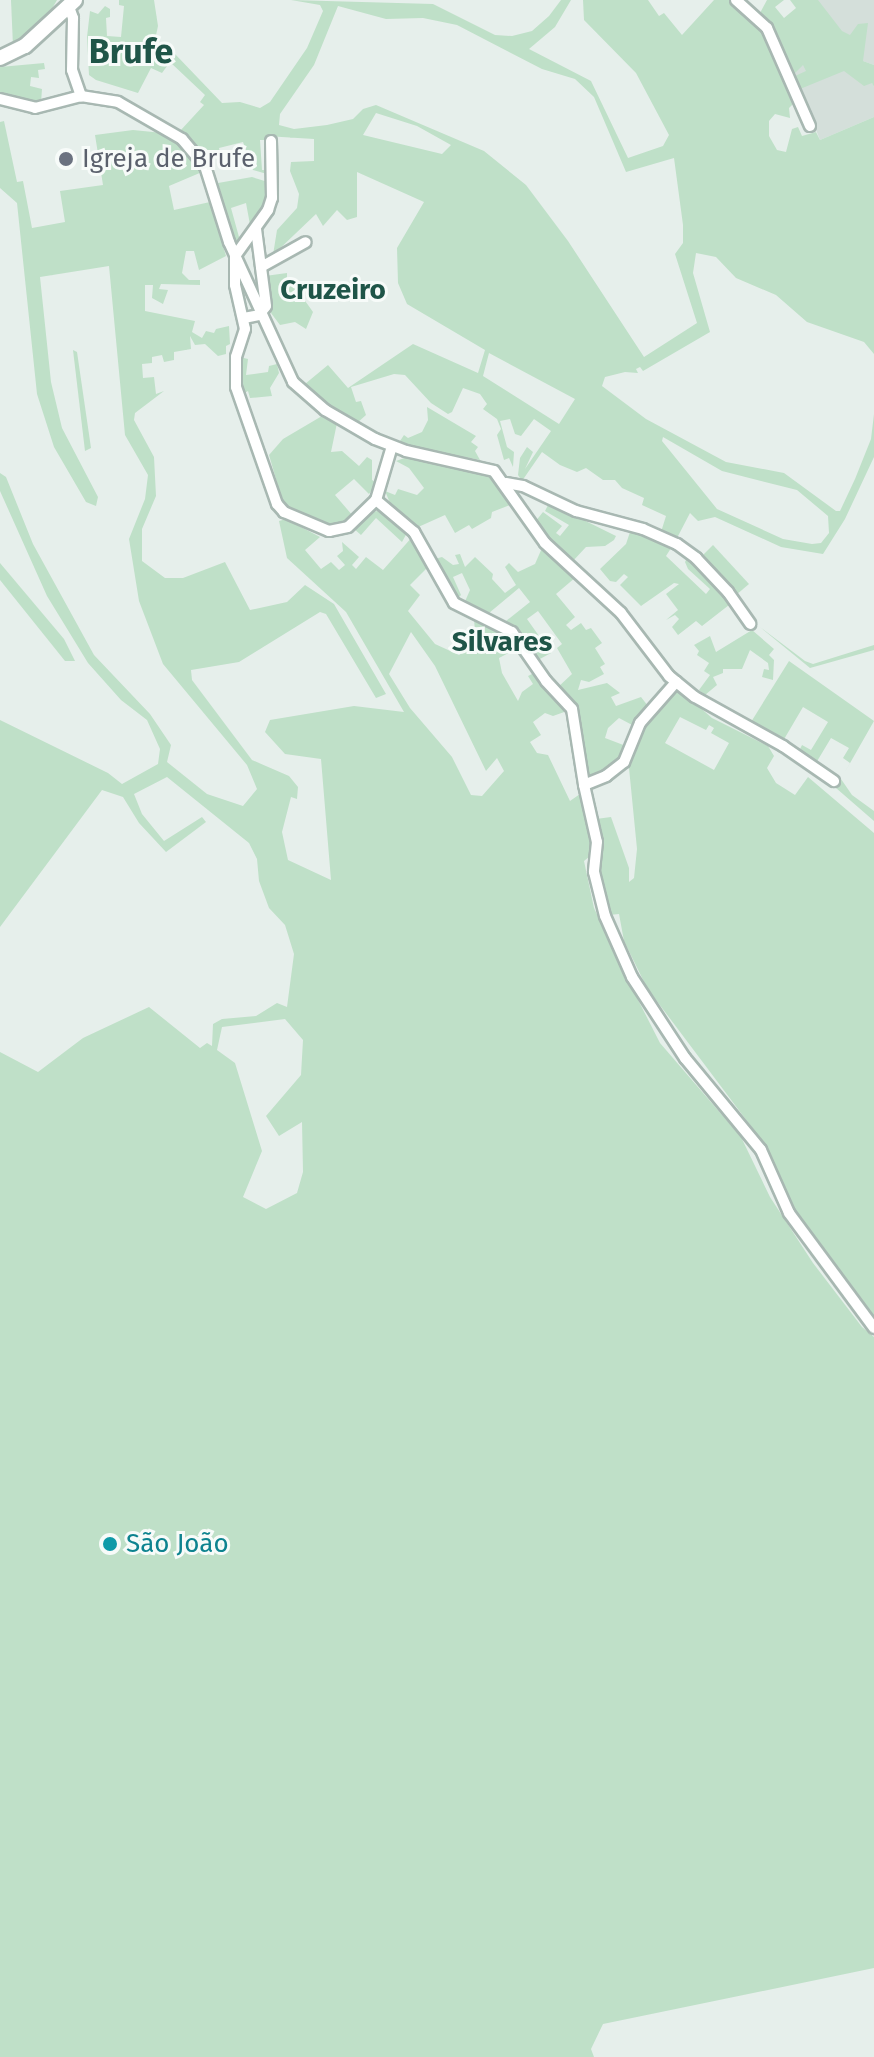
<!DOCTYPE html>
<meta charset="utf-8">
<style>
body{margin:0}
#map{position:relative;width:874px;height:2057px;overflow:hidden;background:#e6efeb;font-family:"Fira Sans",sans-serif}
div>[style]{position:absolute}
.built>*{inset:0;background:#d4dfda}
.green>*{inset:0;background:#bfe0c8}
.roads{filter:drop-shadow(2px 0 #a8b8b2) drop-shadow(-2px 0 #a8b8b2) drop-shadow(0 2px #a8b8b2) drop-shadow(0 -2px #a8b8b2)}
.minor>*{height:10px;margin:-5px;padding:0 5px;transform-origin:5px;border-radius:5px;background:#fff}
.tertiary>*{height:14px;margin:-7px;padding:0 7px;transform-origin:7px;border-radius:7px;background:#fff}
.dots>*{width:22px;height:22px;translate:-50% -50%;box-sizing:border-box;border:4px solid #f7fbf9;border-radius:50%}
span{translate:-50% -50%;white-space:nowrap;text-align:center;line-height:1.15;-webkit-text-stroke:6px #f7fbf9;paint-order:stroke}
.worship-label{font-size:26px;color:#5b616d}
.left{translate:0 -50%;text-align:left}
.culture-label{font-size:26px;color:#0d838f}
.neighbourhood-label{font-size:28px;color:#1f5548;font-weight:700}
.district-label{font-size:34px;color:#1f5548;font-weight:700}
</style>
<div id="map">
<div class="built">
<i style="clip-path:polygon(798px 0,874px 0,874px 65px,863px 61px,874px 87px,874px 117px,820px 140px,790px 62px)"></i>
</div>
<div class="green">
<i style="clip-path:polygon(11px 0,57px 0,45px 21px,13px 46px)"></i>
<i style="clip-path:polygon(evenodd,119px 0,154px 0,158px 26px,153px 49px,169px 62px,175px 54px,222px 103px,240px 102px,260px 108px,270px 102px,307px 48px,323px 11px,320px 5px,291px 0,433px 4px,495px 35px,512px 36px,532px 31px,549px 16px,561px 0,571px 0,555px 27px,529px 49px,591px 81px,628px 158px,663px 146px,669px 135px,636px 73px,584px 20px,583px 0,648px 0,659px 16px,664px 13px,682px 35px,714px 0,730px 0,749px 13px,768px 36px,794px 103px,789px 108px,790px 118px,775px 114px,769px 121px,769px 136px,777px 150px,786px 152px,792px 129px,798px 127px,802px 136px,816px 132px,820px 140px,874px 117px,874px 354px,864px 342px,807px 322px,776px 295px,736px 278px,716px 257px,696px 253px,693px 273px,710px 332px,643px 371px,640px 367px,636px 369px,638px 373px,625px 372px,605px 377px,602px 386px,646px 419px,726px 462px,784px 473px,836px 511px,840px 511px,855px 479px,871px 439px,874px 414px,874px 457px,845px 519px,823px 554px,781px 547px,715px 517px,698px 521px,690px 513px,677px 538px,661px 532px,666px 516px,642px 505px,644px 498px,622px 488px,615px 480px,603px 480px,586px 468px,577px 472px,560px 465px,542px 452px,522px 481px,518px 475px,520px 458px,527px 447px,533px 452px,525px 469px,551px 431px,534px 419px,521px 436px,515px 434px,510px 419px,500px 421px,507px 447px,514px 452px,513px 467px,509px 458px,504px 460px,497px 435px,501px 429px,497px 419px,483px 409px,487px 404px,480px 394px,463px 388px,452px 412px,448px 414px,431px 403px,405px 375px,394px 374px,351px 387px,356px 402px,361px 401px,366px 415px,357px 423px,325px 404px,305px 384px,328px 365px,348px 388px,413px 344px,478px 373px,485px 350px,407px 304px,398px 283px,397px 248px,424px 202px,357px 172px,357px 217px,347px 220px,337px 210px,323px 226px,316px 214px,273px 255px,277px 230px,297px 208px,299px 194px,290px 171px,291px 162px,314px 161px,314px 139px,266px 136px,266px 140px,260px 140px,262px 170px,267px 170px,267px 174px,253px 170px,243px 142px,219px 148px,221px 157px,208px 160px,180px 131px,204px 105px,200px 102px,205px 95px,170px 62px,162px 73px,151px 68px,138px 93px,96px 80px,89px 75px,87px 37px,90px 11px,98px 14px,105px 6px,110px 9px,110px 17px,106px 18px,107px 36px,121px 37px,124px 6px,119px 5px,119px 0,338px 6px,386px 19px,423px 18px,457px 25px,542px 69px,575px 79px,594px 97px,626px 172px,674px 158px,683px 225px,683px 243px,675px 254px,697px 323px,644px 357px,568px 241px,526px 185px,484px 151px,376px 105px,363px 109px,353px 119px,327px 125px,294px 129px,279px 125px,280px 114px,314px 65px,338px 6px,119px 0,376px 113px,417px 126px,451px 145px,442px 154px,363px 135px,376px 113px,119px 0,489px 353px,575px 399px,559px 424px,483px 376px,489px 353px,119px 0,663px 437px,722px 471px,797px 490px,828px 516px,829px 533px,821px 543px,812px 544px,783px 539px,717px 509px,662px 441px,663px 437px)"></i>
<i style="clip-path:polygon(767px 0,784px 0,775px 7px,784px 18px,796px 8px,790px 0,818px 0,842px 31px,850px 35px,858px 24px,868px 23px,863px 61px,874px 65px,874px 87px,872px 83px,864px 86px,844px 71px,800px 89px,795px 76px,806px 71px,803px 65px,794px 74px,771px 22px,760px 13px)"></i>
<i style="clip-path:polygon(44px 63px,45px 69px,38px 70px,39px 78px,31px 77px,30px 86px,42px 89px,41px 103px,15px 101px,0 93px,0 67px)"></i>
<i style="clip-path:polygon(evenodd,4px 121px,17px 182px,23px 181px,32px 228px,65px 222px,60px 191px,103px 185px,95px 135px,133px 130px,163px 133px,178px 142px,202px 172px,169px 186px,174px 210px,210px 202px,226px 256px,199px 270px,194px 251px,186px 251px,182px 273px,189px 280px,200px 280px,200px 285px,161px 284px,159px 289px,168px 290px,163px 304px,152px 298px,153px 285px,145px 285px,145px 311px,195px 321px,192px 332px,202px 338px,206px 331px,214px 333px,216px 329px,229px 326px,230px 344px,226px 346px,226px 354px,218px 356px,205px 344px,195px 345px,190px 336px,191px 349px,174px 352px,174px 360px,164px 362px,162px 355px,152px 357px,152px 363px,142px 364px,143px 378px,154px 377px,156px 394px,164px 391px,135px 413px,134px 420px,154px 457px,156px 496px,142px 529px,142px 561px,165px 578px,183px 578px,225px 562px,250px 610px,287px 602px,305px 585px,334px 604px,386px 694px,376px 698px,326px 614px,320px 612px,239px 662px,191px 670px,192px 680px,252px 760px,289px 776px,298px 787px,297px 799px,291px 797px,282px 832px,288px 860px,331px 880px,321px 759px,285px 754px,265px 732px,270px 720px,354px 706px,404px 712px,346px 612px,287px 558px,279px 521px,286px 519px,320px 537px,305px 550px,321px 569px,331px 562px,339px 570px,345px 565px,337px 556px,343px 551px,342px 542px,359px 557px,352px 565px,356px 569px,366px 557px,383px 570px,413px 536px,430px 565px,410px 585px,420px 595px,408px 611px,435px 644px,459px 655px,468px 649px,470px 641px,476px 644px,474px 619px,490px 624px,510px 636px,518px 648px,499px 658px,502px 673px,518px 701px,522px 692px,533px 684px,528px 676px,534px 673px,567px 711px,553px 716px,545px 713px,533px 722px,541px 735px,530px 742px,537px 753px,548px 755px,570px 801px,580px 794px,594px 853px,584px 861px,594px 908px,634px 992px,660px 1043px,741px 1137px,770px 1197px,813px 1263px,862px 1327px,874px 1337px,874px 1968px,603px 2024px,591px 2049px,594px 2057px,0 2057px,0 1052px,38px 1072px,83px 1038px,149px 1007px,200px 1048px,207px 1043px,212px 1046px,213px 1024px,222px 1019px,256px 1016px,277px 1003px,287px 1007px,294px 954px,285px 925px,269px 908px,259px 881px,257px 859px,249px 843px,167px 777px,134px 794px,142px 814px,164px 841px,202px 817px,206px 822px,166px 852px,139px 823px,123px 797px,102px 790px,0 927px,0 720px,108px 773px,122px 784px,158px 764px,160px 749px,147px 720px,121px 700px,88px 663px,47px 596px,0 491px,0 473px,6px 477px,33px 544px,94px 655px,150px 714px,171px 745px,167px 762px,207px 794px,243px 806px,257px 789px,247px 765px,163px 664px,139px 601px,129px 539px,145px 499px,148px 475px,125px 435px,109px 266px,40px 277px,51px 382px,62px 428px,98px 497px,96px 506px,86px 502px,54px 447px,37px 394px,17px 203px,0 188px,0 122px,4px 121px,411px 632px,435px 666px,486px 771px,497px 758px,504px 771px,482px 796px,471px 795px,452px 757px,410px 708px,389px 674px,411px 632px,4px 121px,285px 1019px,303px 1040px,301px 1075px,266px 1116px,279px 1136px,302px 1122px,303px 1172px,297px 1193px,266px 1209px,243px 1197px,262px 1151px,235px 1063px,217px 1050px,222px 1027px,285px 1019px)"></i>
<i style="clip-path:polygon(252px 177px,268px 182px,268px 195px,251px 230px,246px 203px,231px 208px,239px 237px,248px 235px,236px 247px,218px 183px)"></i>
<i style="clip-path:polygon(287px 273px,287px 280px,298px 285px,296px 288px,313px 312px,306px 329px,295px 322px,280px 325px,271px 313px,265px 276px)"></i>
<i style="clip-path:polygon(73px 350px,77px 352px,91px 448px,85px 451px)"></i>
<i style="clip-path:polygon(240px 357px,248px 359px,246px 375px,268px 372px,269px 366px,277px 364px,279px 373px,270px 388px,272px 396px,250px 398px,248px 391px,241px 395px)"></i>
<i style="clip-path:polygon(427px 407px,476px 436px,471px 442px,478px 447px,475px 451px,480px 460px,398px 444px,404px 435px,408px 438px,422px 432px,428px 420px)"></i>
<i style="clip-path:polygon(322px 416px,337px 423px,331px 452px,342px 451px,359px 466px,367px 457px,372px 460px,372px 480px,377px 483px,369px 494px,354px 479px,335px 495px,353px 516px,346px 524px,335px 527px,311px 523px,289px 510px,283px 503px,269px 455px,283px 439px)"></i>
<i style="clip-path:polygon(410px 456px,484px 472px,495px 477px,515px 503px,492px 512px,491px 518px,472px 529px,469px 525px,455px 533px,445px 515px,416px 528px,390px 503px,385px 491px,395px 495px,398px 489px,417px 495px,424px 488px,409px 468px,396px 461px)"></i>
<i style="clip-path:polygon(549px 503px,616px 536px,614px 540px,605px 546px,586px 547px,572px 562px,543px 535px,535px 522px,543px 512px,562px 526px,556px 533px,560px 536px,569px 525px,545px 511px)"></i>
<i style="clip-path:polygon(378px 511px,408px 531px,402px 542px,376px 518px,361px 535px,353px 528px,371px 512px)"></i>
<i style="clip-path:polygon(631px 529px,673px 545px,666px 556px,706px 594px,710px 589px,688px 569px,685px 562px,688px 556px,726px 595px,729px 605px,702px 626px,696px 621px,678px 635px,672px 627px,679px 619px,675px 615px,666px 620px,678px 610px,666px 594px,679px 584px,674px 583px,641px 606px,620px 585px,628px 577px,624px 574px,616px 582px,610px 581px,600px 569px,626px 544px)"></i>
<i style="clip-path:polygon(713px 545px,749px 584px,736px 595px,702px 556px)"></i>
<i style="clip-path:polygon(542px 548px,576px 577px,556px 594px,575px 617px,566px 625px,571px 630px,581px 623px,586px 630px,591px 628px,602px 643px,595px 648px,605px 664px,600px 667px,604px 674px,589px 682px,581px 680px,578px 690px,607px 683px,620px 693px,611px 697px,616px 706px,641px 697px,648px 706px,634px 726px,619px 718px,608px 728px,605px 738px,626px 746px,624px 754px,613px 767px,591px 779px,586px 773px,579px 710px,557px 688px,572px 674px,557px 648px,562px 644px,538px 611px,527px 619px,551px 653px,538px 660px,506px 621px,530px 602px,519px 588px,489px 613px,463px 606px,470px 590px,462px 573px,453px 577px,461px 595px,456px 600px,435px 559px,442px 557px,453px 565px,459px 564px,455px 555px,460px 554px,465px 567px,475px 557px,493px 574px,492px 579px,505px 593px,516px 585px,505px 567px,509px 563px,518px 572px,535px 564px)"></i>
<i style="clip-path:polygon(0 563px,64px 639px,75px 661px,65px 661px,0 580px)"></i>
<i style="clip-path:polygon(760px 627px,805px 661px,813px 664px,874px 645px,874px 650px,810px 668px)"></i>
<i style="clip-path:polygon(752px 630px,774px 649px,769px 655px,774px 660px,773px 680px,762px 677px,764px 669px,769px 670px,768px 663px,750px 650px,742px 669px,723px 669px,723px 673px,713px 677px,717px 685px,705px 695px,699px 690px,710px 675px,704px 671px,709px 663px,697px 655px,699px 651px,694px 645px,710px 636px,716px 652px)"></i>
<i style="clip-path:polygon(789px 661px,874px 721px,841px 779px,852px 795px,874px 811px,874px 821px,836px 788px,850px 763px,843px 758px,849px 748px,831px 738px,816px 763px,799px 751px,802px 745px,811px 750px,828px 722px,803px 707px,783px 741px,751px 722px)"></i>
<i style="clip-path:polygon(evenodd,675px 691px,682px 692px,712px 718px,768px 746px,774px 756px,767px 768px,776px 783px,795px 795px,808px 777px,874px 833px,874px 1319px,792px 1209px,756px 1133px,647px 988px,624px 941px,619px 914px,609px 915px,605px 907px,599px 865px,601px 843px,596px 819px,611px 817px,629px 868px,629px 882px,634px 878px,637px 849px,629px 768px,646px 722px,675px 691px,680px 717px,706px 730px,709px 725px,714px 728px,711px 733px,729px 743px,714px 770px,665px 743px,680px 717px)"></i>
</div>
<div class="roads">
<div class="minor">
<i style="left:736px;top:0;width:42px;rotate:42.1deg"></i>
<i style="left:767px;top:28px;width:107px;rotate:66.3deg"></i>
<i style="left:69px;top:7px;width:12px;rotate:70deg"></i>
<i style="left:73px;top:18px;width:52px;rotate:91.1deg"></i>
<i style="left:72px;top:70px;width:28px;rotate:71deg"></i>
<i style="left:0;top:99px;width:36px;rotate:14deg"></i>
<i style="left:35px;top:108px;width:48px;rotate:-14.6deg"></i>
<i style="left:81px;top:96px;width:37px;rotate:9deg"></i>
<i style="left:118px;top:102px;width:74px;rotate:30deg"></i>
<i style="left:182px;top:139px;width:35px;rotate:50deg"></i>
<i style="left:205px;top:166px;width:80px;rotate:72.5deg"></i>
<i style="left:229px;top:242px;width:154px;rotate:65.4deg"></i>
<i style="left:293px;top:382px;width:43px;rotate:41.2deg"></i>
<i style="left:325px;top:410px;width:58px;rotate:30.1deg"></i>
<i style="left:375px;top:439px;width:33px;rotate:21deg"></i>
<i style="left:406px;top:451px;width:90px;rotate:12.8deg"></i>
<i style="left:494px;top:471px;width:88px;rotate:54.7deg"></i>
<i style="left:545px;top:543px;width:103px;rotate:42.6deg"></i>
<i style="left:621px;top:613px;width:79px;rotate:52.7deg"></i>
<i style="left:669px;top:676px;width:33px;rotate:39deg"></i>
<i style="left:695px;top:697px;width:101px;rotate:29.1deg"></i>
<i style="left:783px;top:746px;width:62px;rotate:34.5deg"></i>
<i style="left:235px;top:256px;width:29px;rotate:90deg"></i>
<i style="left:235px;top:285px;width:45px;rotate:77.2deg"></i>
<i style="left:245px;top:329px;width:29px;rotate:108deg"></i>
<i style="left:236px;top:357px;width:30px;rotate:90deg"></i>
<i style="left:236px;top:387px;width:124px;rotate:70.7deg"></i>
<i style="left:277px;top:504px;width:11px;rotate:49deg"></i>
<i style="left:284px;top:512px;width:49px;rotate:22.9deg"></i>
<i style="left:329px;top:531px;width:19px;rotate:-12deg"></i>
<i style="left:348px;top:527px;width:39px;rotate:-44deg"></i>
<i style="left:376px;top:500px;width:56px;rotate:-73.5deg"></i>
<i style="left:235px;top:256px;width:57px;rotate:-54.3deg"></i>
<i style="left:268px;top:210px;width:13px;rotate:-72deg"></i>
<i style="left:272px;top:198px;width:57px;rotate:-91deg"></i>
<i style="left:261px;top:267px;width:51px;rotate:-29.1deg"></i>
<i style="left:244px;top:318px;width:15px;rotate:-11deg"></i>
<i style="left:259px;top:315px;width:11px;rotate:-52deg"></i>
<i style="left:266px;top:306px;width:78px;rotate:-97.4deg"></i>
<i style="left:506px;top:483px;width:17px;rotate:10deg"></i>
<i style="left:523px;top:486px;width:59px;rotate:25.3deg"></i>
<i style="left:576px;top:511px;width:69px;rotate:15deg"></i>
<i style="left:643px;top:529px;width:37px;rotate:24deg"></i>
<i style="left:677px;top:544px;width:24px;rotate:36deg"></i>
<i style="left:696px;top:558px;width:47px;rotate:46.7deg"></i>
<i style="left:728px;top:592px;width:39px;rotate:55deg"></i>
<i style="left:376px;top:500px;width:50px;rotate:40.1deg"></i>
<i style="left:414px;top:532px;width:81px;rotate:60.6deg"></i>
<i style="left:454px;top:603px;width:65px;rotate:26.6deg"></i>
<i style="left:512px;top:632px;width:60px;rotate:55.2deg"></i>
<i style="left:546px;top:681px;width:38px;rotate:47deg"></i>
<i style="left:572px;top:709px;width:77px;rotate:81deg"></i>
<i style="left:584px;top:785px;width:24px;rotate:-22deg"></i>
<i style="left:606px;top:776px;width:23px;rotate:-38deg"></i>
<i style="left:624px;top:762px;width:42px;rotate:-67.7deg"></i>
<i style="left:640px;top:723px;width:55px;rotate:-48.7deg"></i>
<i style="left:584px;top:785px;width:58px;rotate:77.2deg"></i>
<i style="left:597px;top:842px;width:30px;rotate:96deg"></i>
<i style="left:594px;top:872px;width:45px;rotate:76deg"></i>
<i style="left:605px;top:916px;width:67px;rotate:66.1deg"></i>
<i style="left:632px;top:977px;width:97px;rotate:56.8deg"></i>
<i style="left:685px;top:1058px;width:119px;rotate:50.4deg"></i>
<i style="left:761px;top:1150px;width:69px;rotate:66deg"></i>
<i style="left:789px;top:1213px;width:143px;rotate:53.5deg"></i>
</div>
<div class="tertiary">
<i style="left:0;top:58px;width:28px;rotate:-26deg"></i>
<i style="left:25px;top:46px;width:68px;rotate:-42.6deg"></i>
</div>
</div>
<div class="dots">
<i style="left:66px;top:159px;background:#6b7280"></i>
<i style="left:110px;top:1544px;background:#0f9aa8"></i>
</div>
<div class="worship-label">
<span class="left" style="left:82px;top:159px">Igreja de Brufe</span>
</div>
<div class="culture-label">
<span class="left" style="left:126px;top:1544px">São João</span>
</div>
<div class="neighbourhood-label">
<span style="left:333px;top:290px">Cruzeiro</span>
<span style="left:502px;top:642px">Silvares</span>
</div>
<div class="district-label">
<span style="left:131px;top:52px">Brufe</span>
</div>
</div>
